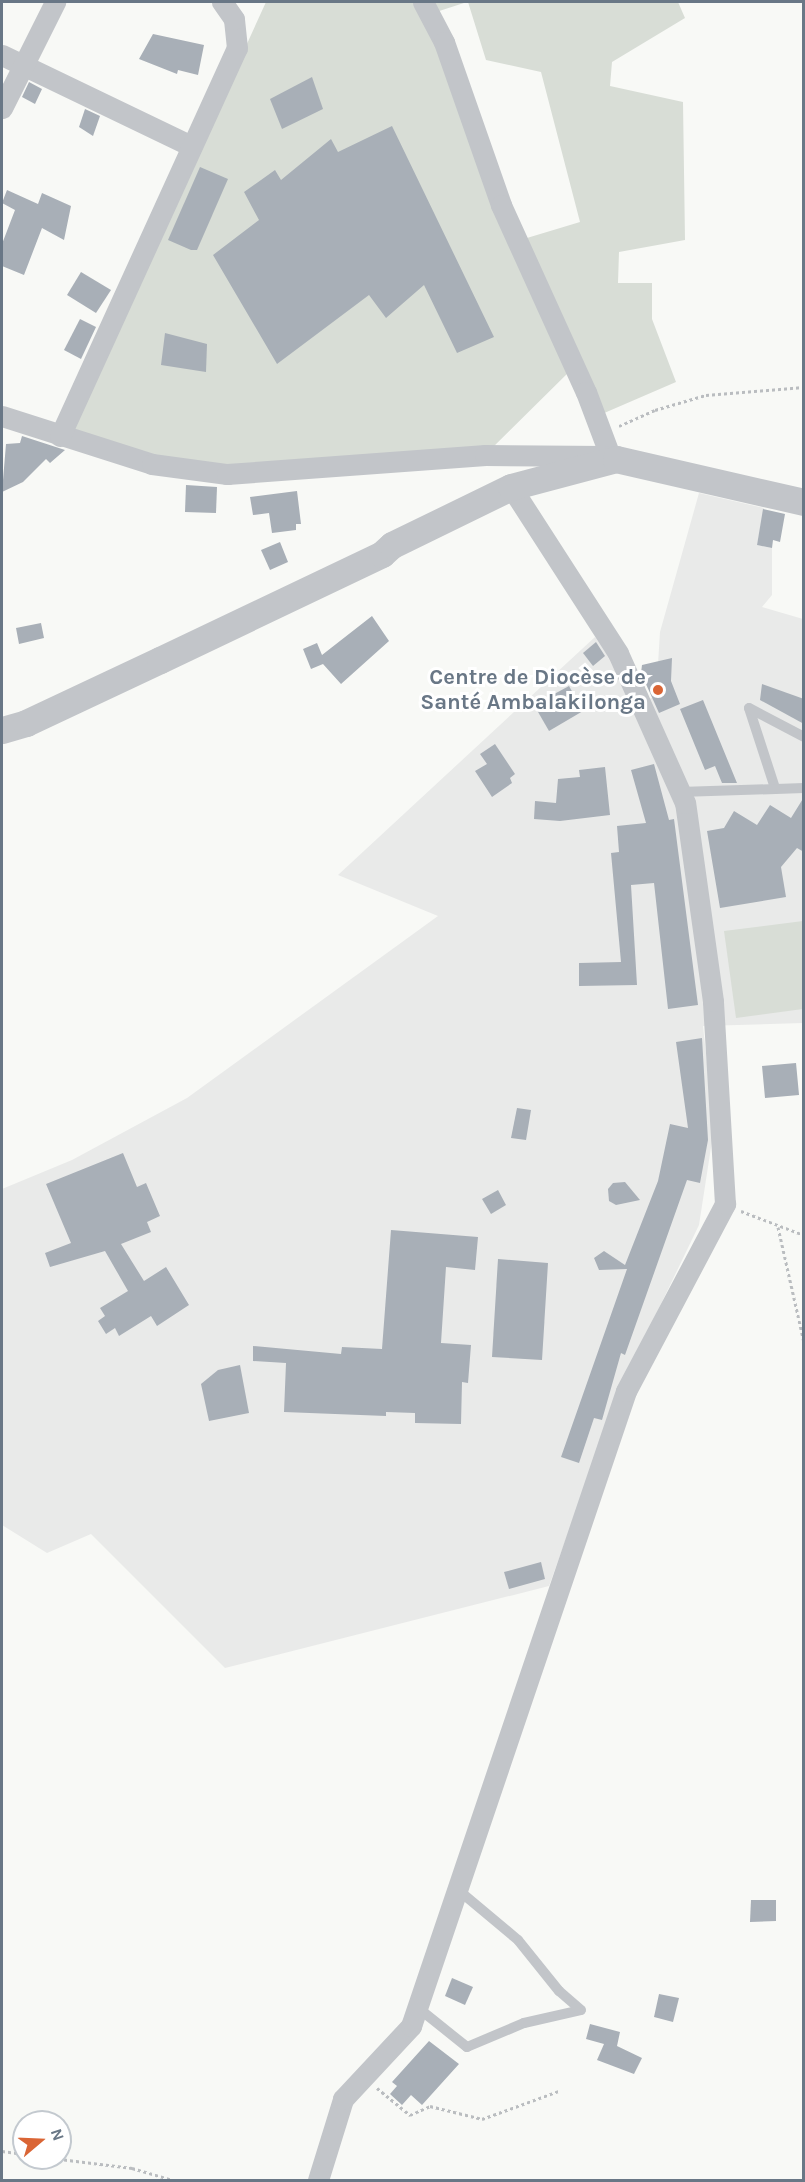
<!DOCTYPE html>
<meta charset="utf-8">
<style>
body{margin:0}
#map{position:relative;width:805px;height:2182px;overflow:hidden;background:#f8f9f6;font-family:Karla,sans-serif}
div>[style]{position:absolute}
.built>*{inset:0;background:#e9eae9}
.green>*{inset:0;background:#d8ddd6}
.building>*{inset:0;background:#a8afb7}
.path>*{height:3px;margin-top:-1.5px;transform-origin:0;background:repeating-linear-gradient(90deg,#babdc0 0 3px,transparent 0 6px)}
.service>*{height:10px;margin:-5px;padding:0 5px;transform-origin:5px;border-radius:5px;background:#c2c5c9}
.minor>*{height:21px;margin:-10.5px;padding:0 10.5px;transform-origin:10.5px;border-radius:10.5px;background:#c2c5c9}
.tertiary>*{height:27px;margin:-13.5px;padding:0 13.5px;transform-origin:13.5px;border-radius:13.5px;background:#c2c5c9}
.dots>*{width:16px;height:16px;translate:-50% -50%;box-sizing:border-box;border:3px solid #fff;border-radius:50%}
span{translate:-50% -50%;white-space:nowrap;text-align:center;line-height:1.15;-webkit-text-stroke:6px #fff;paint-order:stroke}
.poi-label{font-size:22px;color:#697786;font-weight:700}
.right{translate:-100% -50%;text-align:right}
.frame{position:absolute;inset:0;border:3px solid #697786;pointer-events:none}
.north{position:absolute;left:12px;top:2110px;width:60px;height:60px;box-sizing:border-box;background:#fff;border:2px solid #c3c9cf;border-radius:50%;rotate:71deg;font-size:16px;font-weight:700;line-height:24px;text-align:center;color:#697786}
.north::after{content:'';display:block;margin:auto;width:21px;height:27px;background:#da6535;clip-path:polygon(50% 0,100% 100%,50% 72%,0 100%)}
</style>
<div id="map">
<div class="built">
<i style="clip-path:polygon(699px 493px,764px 508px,757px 545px,772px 548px,772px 595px,762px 607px,803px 619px,803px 1023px,703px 1026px,714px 1128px,699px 1225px,620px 1389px,549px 1586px,225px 1668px,91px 1534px,47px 1553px,2px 1525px,2px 1189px,72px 1160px,187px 1098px,438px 916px,338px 875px,595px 637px,616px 666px,633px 706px,656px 696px,660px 632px)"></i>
</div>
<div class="green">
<i style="clip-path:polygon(266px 2px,467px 2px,430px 14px,517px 241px,580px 222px,541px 72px,486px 60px,468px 2px,678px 2px,685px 18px,612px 62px,610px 86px,683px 102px,685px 240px,619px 252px,618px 283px,652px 283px,652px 319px,676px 382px,595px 417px,574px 367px,485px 455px,227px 474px,67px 439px)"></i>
<i style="clip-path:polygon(803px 921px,803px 1009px,736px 1018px,724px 931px)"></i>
</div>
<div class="building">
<i style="clip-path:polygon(153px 34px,204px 45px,198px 75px,178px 70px,177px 74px,139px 59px)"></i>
<i style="clip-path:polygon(312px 77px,323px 109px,282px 129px,270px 99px)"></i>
<i style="clip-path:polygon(29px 82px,42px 89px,35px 104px,22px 97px)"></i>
<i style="clip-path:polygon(85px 109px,100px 116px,93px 136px,79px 127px)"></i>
<i style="clip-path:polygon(392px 126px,494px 337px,457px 353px,424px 285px,386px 318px,369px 295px,277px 364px,213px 255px,259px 220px,244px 192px,275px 170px,281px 180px,331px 139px,338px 152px)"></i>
<i style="clip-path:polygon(200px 167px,228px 179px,197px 250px,191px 250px,168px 240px)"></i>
<i style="clip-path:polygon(7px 190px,38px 204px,42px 193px,71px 206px,64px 240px,42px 228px,24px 275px,2px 266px,2px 244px,15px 210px,2px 203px)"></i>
<i style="clip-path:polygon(81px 272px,111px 290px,96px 313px,67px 295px)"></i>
<i style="clip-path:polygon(80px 319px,96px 327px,81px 359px,64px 350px)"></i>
<i style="clip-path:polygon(165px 333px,207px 344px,206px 372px,161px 365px)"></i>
<i style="clip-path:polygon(22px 436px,65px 450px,50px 463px,46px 459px,23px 482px,2px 492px,6px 444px,20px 443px)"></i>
<i style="clip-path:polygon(186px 485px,217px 487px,216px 513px,185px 512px)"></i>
<i style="clip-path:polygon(297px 491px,301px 524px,296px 524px,296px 530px,272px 533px,269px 513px,253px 515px,250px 497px)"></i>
<i style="clip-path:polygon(763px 509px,785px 514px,780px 542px,773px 540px,772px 548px,757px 545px)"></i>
<i style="clip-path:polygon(280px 542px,288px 562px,270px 570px,261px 550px)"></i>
<i style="clip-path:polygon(372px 616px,389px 641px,341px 684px,323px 664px,311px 669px,303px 649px,317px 643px,322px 655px)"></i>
<i style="clip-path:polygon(41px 623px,44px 638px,19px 644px,16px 628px)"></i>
<i style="clip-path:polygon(596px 642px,605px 656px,593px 666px,583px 653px)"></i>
<i style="clip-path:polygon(672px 658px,671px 681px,680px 704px,659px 713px,641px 673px,642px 665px)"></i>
<i style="clip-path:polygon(762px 684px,804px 699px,804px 724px,760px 700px)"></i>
<i style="clip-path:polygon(569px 686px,583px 711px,549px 731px,534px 705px)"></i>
<i style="clip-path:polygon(703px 700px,737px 783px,722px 783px,715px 766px,705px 770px,680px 709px)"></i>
<i style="clip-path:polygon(495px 744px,515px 774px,510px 778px,512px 783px,492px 797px,475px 771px,487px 764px,480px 754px)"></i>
<i style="clip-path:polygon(654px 764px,669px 820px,674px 819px,698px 1005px,668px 1009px,654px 883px,631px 885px,637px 985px,579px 986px,579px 963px,621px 962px,611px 853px,619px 852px,617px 826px,646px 823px,631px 770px)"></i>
<i style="clip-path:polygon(605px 767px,610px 815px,560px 821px,534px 819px,535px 801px,556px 803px,558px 779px,580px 777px,579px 770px)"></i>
<i style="clip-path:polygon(804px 797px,804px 852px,797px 848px,781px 867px,786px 897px,720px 908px,707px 831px,724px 828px,734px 811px,757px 825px,770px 805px,791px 818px)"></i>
<i style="clip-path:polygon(702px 1038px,708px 1140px,700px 1183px,687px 1180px,625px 1355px,621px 1353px,602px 1420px,594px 1418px,579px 1463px,561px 1457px,627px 1269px,599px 1270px,594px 1258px,604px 1251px,625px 1265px,658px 1181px,670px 1124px,688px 1128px,676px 1042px)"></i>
<i style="clip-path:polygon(796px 1063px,799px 1095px,765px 1098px,762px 1066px)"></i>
<i style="clip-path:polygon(517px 1108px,531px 1110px,526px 1140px,511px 1138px)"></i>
<i style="clip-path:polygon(123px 1153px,137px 1187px,146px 1183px,160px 1216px,147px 1222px,151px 1232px,121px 1244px,144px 1281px,166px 1267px,189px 1305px,157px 1326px,151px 1316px,119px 1336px,115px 1328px,106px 1334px,98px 1321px,105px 1316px,100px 1308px,128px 1291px,105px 1251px,50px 1267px,45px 1253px,71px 1243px,46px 1184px)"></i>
<i style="clip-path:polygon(625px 1182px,640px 1200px,616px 1205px,609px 1201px,608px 1189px,613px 1183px)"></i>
<i style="clip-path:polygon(498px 1190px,506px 1205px,491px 1214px,482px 1199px)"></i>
<i style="clip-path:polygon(391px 1230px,478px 1237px,475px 1270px,446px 1267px,441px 1343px,471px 1345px,468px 1383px,462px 1382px,461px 1424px,415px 1423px,415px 1413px,386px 1412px,386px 1416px,284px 1412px,286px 1363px,253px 1361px,253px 1346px,341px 1354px,342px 1347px,382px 1349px)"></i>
<i style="clip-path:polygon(498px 1259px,548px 1263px,542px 1360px,492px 1357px)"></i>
<i style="clip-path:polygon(240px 1365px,249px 1413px,209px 1421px,201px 1384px,218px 1370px)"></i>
<i style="clip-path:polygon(541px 1562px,545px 1579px,509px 1589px,504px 1572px)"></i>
<i style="clip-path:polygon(751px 1900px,776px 1900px,776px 1921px,750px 1922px)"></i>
<i style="clip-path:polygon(452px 1978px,473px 1987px,465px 2005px,445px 1996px)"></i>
<i style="clip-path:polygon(659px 1994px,679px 1998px,673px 2022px,654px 2017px)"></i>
<i style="clip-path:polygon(590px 2024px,620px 2032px,617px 2046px,642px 2058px,634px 2074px,597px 2060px,604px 2044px,586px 2039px)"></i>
<i style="clip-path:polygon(429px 2041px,459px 2064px,422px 2105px,411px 2095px,402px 2105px,390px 2094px,397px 2086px,392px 2082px)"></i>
</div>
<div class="path">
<i style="left:619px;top:426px;width:39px;rotate:-24deg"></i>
<i style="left:655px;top:410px;width:53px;rotate:-16.4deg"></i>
<i style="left:706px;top:395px;width:98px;rotate:-4.7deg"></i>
<i style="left:741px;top:1211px;width:67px;rotate:20.9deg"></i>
<i style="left:778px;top:1227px;width:118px;rotate:77.3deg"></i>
<i style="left:377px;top:2088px;width:43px;rotate:39.3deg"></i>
<i style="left:410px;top:2115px;width:22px;rotate:-24deg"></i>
<i style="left:430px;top:2106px;width:54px;rotate:14deg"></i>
<i style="left:482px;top:2119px;width:82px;rotate:-20deg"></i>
<i style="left:2px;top:2151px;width:22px;rotate:8deg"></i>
<i style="left:52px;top:2158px;width:81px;rotate:7.1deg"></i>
<i style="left:132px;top:2168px;width:43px;rotate:16.3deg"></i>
</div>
<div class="service">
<i style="left:775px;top:788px;width:84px;rotate:-108deg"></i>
<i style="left:749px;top:708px;width:62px;rotate:27.8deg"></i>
<i style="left:680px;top:792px;width:124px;rotate:-1.8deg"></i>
<i style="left:417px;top:2007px;width:64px;rotate:38.7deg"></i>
<i style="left:467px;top:2047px;width:62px;rotate:-22.8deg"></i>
<i style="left:524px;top:2023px;width:58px;rotate:-12.8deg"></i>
<i style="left:581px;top:2010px;width:29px;rotate:-139deg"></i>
<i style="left:559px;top:1991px;width:65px;rotate:-128.8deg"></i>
<i style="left:518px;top:1940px;width:80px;rotate:-140.1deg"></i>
</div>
<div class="minor">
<i style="left:423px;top:2px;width:45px;rotate:62.3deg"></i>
<i style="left:444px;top:42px;width:173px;rotate:70.7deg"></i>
<i style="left:501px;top:205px;width:205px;rotate:65.6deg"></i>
<i style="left:586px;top:392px;width:68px;rotate:69.4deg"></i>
<i style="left:2px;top:55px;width:210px;rotate:25.7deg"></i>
<i style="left:2px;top:108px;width:119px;rotate:-63.4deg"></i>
<i style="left:2px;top:416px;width:157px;rotate:17.7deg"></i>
<i style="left:152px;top:464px;width:76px;rotate:7.6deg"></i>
<i style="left:227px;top:474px;width:259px;rotate:-4.2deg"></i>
<i style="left:485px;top:455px;width:119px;rotate:0.5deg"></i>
<i style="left:60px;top:436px;width:426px;rotate:-65.5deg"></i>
<i style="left:237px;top:48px;width:29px;rotate:-96deg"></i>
<i style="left:234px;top:19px;width:21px;rotate:-125deg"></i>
<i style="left:318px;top:2180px;width:85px;rotate:-72.8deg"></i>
<i style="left:343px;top:2099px;width:100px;rotate:-47deg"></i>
<i style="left:411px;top:2026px;width:670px;rotate:-71.29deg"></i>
<i style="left:626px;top:1391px;width:212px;rotate:-62.1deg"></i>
<i style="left:725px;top:1204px;width:203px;rotate:-93.4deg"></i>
<i style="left:713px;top:1001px;width:200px;rotate:-98deg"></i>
<i style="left:685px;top:803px;width:164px;rotate:-114.1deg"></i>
<i style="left:618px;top:653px;width:197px;rotate:-122.8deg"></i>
</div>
<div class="tertiary">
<i style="left:2px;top:730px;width:25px;rotate:-16deg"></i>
<i style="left:26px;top:723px;width:148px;rotate:-25.2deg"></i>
<i style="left:160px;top:660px;width:246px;rotate:-25.5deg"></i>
<i style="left:382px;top:554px;width:13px;rotate:-42deg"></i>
<i style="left:392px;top:545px;width:132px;rotate:-26deg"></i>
<i style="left:511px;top:487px;width:109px;rotate:-14.9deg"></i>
<i style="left:616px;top:459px;width:193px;rotate:12.9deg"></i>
</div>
<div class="dots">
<i style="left:658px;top:690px;background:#da6535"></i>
</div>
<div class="poi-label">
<span class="right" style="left:646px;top:690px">Centre de Diocèse de<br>Santé Ambalakilonga</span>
</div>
<div class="frame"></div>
<div class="north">N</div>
</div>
